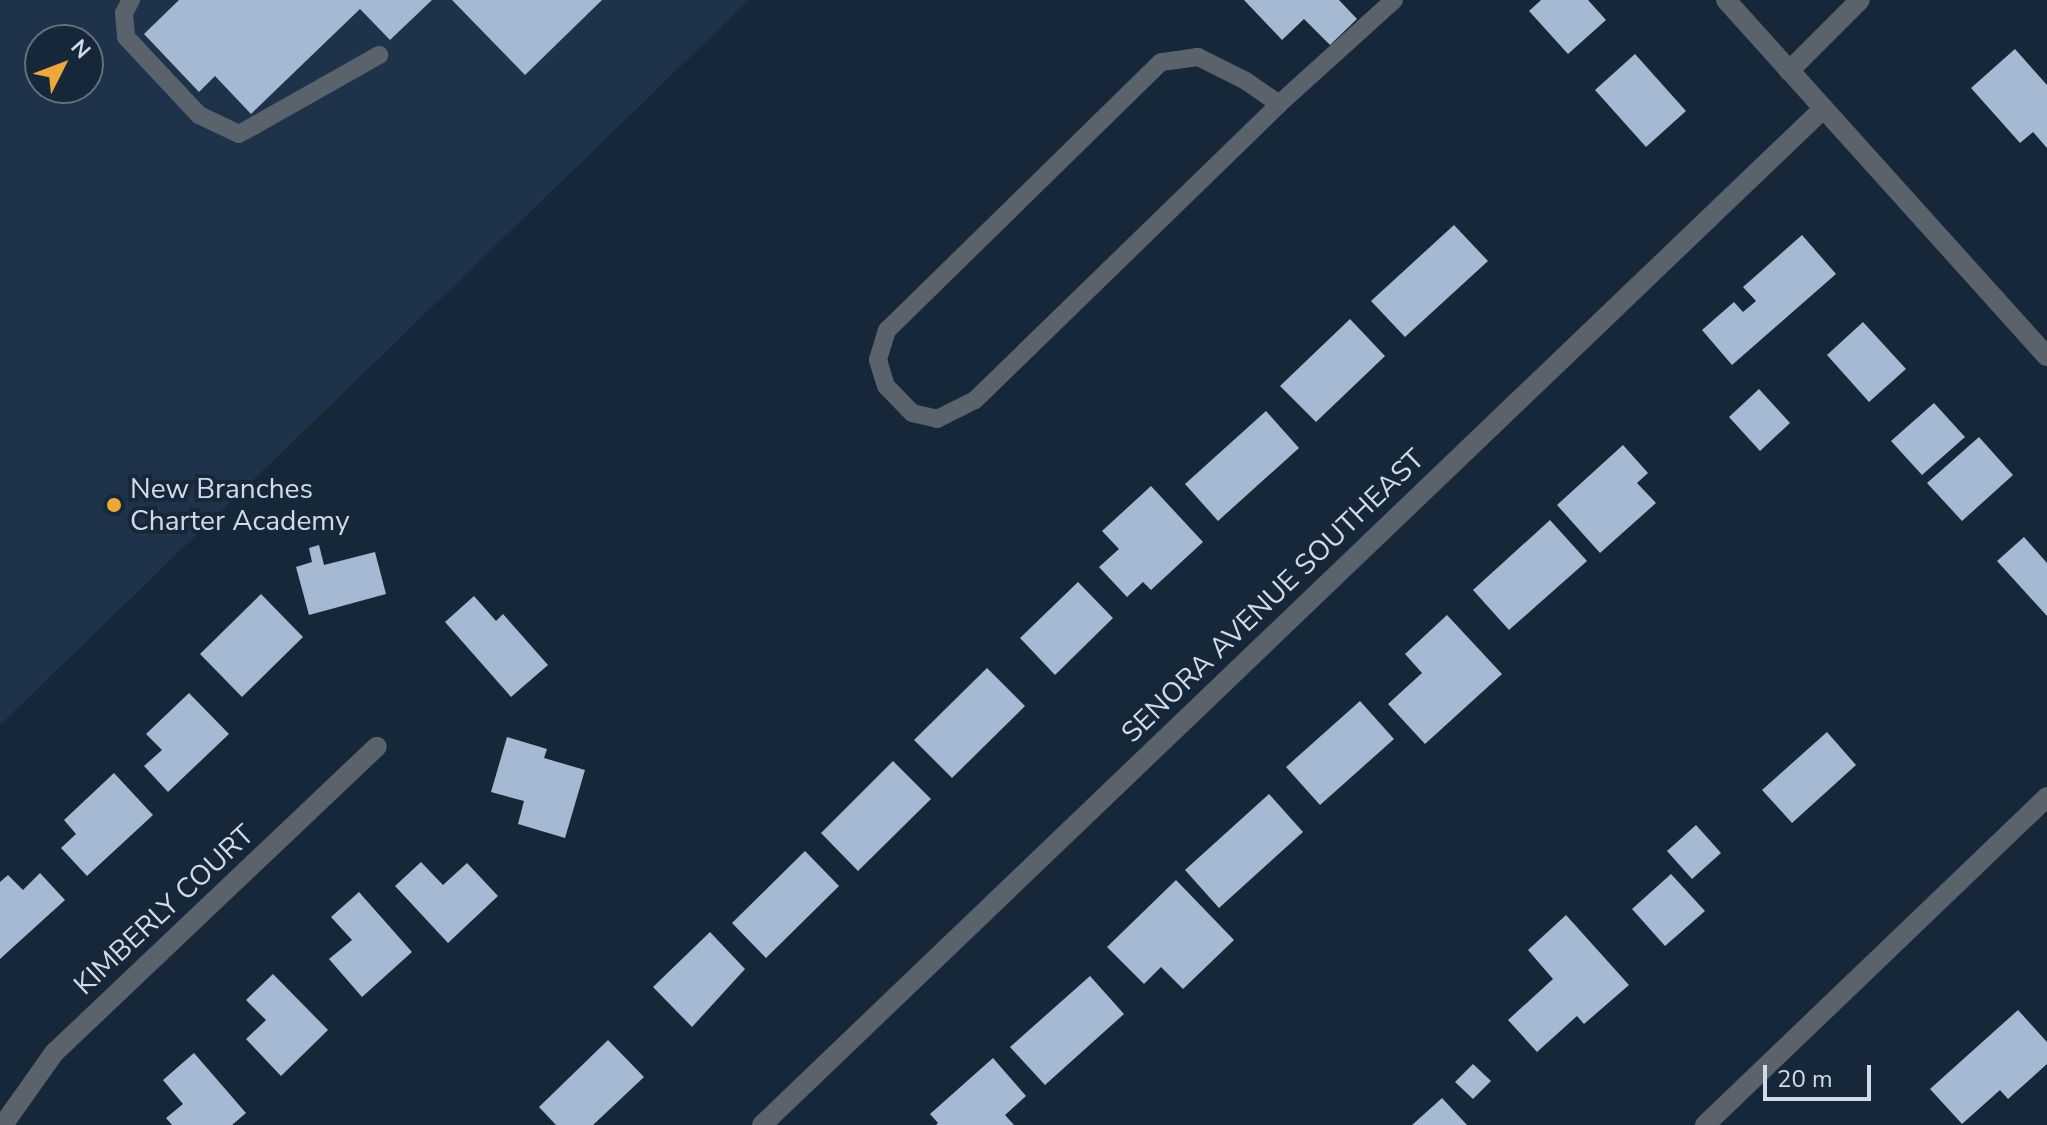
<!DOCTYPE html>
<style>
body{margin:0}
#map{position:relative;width:2047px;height:1125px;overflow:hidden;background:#17273a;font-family:"Nunito Sans",sans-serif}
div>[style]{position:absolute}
.built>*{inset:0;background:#1e324a}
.building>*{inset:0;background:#a5b9d2}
.service>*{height:18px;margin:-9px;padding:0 9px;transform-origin:9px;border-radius:9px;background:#5a626c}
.minor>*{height:20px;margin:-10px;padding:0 10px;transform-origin:10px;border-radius:10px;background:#5a626c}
.tertiary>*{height:20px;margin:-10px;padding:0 10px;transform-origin:10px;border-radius:10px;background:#5a626c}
.dots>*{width:22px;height:22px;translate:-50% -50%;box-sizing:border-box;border:4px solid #17273a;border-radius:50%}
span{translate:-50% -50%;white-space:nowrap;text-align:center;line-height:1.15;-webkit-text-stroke:8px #17273a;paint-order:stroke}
.poi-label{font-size:28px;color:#d1dbe8}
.left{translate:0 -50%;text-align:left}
.street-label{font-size:28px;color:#d1dbe8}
.north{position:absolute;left:24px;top:24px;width:80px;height:80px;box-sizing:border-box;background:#17273a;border:2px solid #616f80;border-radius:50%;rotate:48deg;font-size:22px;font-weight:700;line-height:32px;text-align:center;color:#d1dbe8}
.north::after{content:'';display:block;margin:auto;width:28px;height:36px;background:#eca93a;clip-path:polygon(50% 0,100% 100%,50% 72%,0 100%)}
.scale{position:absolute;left:1763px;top:1065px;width:108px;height:36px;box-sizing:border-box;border:4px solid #d1dbe8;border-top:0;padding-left:10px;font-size:24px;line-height:28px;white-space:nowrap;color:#d1dbe8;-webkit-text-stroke:6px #17273a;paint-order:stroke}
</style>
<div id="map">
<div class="built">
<i style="clip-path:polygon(evenodd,0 0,749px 0,0 725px,0 0,40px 40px,88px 40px,88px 88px,40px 88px,40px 40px)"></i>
</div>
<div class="building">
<i style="clip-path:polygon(179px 0,432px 0,390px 40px,360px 9px,251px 114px,215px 76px,199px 92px,144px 34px)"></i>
<i style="clip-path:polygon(452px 0,602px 0,525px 75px)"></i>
<i style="clip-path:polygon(1244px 0,1339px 0,1357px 19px,1330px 45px,1304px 19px,1282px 40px)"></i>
<i style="clip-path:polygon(1541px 0,1588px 0,1606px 20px,1568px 54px,1529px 11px)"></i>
<i style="clip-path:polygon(2015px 49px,2047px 85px,2047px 148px,2033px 132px,2020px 143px,1971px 88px)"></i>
<i style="clip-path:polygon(1635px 54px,1686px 111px,1646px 147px,1595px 90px)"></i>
<i style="clip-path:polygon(1454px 225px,1488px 261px,1405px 337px,1371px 301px)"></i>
<i style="clip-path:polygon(1802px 235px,1836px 274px,1732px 365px,1702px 330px,1734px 302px,1743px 312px,1756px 301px,1743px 287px)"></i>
<i style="clip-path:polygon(1350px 319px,1385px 356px,1316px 422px,1280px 386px)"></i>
<i style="clip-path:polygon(1863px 322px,1906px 369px,1869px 402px,1827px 355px)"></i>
<i style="clip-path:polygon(1759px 389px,1790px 423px,1760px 451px,1729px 417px)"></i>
<i style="clip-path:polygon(1934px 403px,1965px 437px,1922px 475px,1891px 441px)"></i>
<i style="clip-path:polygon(1266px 411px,1299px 448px,1218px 521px,1185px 484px)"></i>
<i style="clip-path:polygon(1979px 437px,2013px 475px,1962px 521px,1927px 483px)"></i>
<i style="clip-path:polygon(1623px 445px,1648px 473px,1637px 483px,1656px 503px,1600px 553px,1557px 505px)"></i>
<i style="clip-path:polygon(1151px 486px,1203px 542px,1151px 590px,1143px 582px,1127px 597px,1099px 567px,1119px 549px,1102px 531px)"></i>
<i style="clip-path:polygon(1550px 520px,1587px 561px,1509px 630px,1473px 590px)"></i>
<i style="clip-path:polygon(2024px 537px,2047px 563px,2047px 616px,1997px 561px)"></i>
<i style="clip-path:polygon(319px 545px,324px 565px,375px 552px,386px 594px,309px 615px,296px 567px,312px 562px,309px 548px)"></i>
<i style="clip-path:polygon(1078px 582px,1113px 618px,1055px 675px,1020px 638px)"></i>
<i style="clip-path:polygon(261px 594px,303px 637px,242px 697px,200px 654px)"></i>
<i style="clip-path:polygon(474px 596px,496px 621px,503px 614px,548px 665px,511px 697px,445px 622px)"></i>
<i style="clip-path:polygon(1447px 615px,1502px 674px,1425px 744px,1388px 704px,1422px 673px,1405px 654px)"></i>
<i style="clip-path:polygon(987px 668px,1025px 706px,952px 778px,914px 740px)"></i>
<i style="clip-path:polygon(189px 693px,229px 734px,168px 792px,144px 766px,162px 750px,146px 734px)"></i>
<i style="clip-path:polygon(1360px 701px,1394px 739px,1320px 805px,1286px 767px)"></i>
<i style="clip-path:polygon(1827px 732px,1856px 765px,1792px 823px,1762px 790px)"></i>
<i style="clip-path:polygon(507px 737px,547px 749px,544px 758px,585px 770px,565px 838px,518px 824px,524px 801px,491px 792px)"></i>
<i style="clip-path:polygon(893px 761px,931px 799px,858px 871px,821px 833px)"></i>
<i style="clip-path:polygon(114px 773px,153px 815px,87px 876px,61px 848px,76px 834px,64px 820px)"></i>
<i style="clip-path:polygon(1269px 794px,1303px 832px,1219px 908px,1185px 870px)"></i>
<i style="clip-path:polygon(1696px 825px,1721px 853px,1692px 879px,1667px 851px)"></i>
<i style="clip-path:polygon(805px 851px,839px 886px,766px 958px,732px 923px)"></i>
<i style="clip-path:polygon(421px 862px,443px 885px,467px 863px,498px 896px,448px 943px,395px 886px)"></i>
<i style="clip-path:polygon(40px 873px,65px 900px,0 959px,0 882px,8px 875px,23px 890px)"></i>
<i style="clip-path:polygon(1671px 874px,1705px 911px,1665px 946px,1632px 909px)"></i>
<i style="clip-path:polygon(1176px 880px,1234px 940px,1183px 989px,1161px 967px,1144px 984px,1107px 947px)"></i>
<i style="clip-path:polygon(359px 892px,412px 952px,362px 997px,329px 959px,352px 940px,331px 917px)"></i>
<i style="clip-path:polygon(1566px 915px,1629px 985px,1584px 1024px,1577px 1016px,1537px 1052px,1508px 1020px,1553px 979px,1528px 950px)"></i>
<i style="clip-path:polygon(710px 932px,745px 969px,692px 1027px,653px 987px)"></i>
<i style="clip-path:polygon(273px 974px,328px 1030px,281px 1076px,246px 1039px,266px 1020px,246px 1000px)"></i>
<i style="clip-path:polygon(1090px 976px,1124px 1014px,1045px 1085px,1010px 1047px)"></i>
<i style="clip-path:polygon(2018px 1010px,2047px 1042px,2047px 1064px,2008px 1099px,2000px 1090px,1962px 1124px,1930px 1089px)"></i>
<i style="clip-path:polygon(608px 1040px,644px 1077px,593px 1125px,556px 1125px,539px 1107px)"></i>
<i style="clip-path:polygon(194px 1053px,246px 1113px,232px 1125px,172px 1125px,166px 1118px,183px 1104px,163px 1080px)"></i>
<i style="clip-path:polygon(993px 1058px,1026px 1096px,1005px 1115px,1014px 1125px,936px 1125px,938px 1123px,930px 1114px)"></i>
<i style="clip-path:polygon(1473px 1064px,1491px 1081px,1473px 1099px,1455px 1082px)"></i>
<i style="clip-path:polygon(1442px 1098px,1467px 1125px,1412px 1125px)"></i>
</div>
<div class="service">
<i style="left:131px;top:0;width:15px;rotate:118deg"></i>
<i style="left:124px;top:13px;width:24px;rotate:85deg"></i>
<i style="left:126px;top:37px;width:107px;rotate:46.9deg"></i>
<i style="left:199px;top:115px;width:44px;rotate:25.4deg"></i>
<i style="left:239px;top:134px;width:161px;rotate:-29.4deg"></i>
<i style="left:1279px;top:104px;width:40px;rotate:-145.1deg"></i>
<i style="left:1246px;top:81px;width:54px;rotate:-153.4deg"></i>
<i style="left:1198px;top:57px;width:37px;rotate:172deg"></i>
<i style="left:1161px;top:62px;width:383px;rotate:135.6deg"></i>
<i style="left:887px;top:330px;width:31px;rotate:107deg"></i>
<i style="left:878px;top:360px;width:27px;rotate:73deg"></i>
<i style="left:886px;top:386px;width:37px;rotate:46deg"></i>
<i style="left:912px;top:413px;width:26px;rotate:13deg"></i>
<i style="left:937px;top:419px;width:42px;rotate:-26.6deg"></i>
<i style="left:975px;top:400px;width:424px;rotate:-44.2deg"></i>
<i style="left:1279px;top:104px;width:155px;rotate:-42.1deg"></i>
</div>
<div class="minor">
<i style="left:1789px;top:71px;width:100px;rotate:-45deg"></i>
<i style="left:3px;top:1125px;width:88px;rotate:-54.7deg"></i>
<i style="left:54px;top:1053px;width:445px;rotate:-43.5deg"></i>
<i style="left:762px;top:1125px;width:1470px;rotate:-43.76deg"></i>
<i style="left:1705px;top:1125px;width:474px;rotate:-43.8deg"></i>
</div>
<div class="tertiary">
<i style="left:1726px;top:0;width:479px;rotate:48deg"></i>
</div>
<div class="dots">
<i style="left:114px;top:505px;background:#eca93a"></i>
</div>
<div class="poi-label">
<span class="left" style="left:130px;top:505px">New Branches<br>Charter Academy</span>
</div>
<div class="street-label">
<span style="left:1273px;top:596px;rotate:-44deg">SENORA AVENUE SOUTHEAST</span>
<span style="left:164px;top:910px;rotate:-43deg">KIMBERLY COURT</span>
</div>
<div class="north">N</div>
<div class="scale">20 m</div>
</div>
